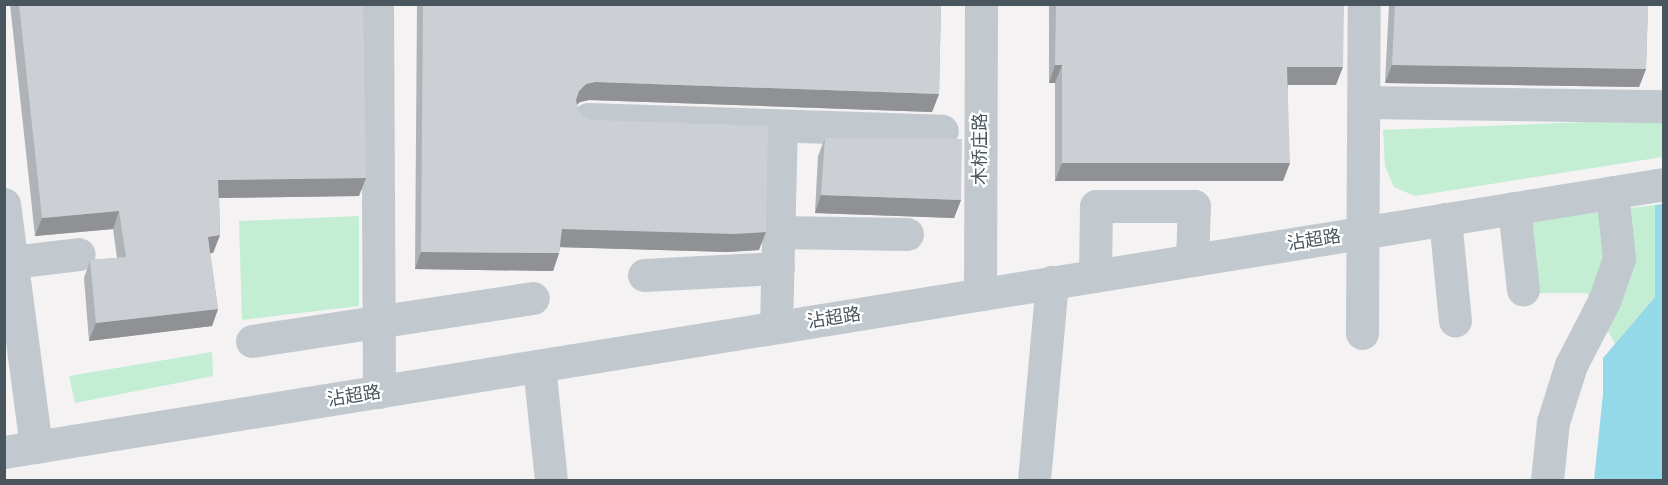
<!DOCTYPE html>
<meta charset="utf-8">
<style>
body{margin:0}
#map{position:relative;width:1668px;height:485px;overflow:hidden;background:#f4f2f2;font-family:Quicksand,"Noto Sans SC",sans-serif}
div>[style]{position:absolute}
.green>*{inset:0;background:#c4eed3}
.water>*{inset:0;background:#94d9e8}
.minor>*{height:33px;margin:-16.5px;padding:0 16.5px;transform-origin:16.5px;border-radius:16.5px;background:#c1c9cf}
.wall>*{inset:0;background:#afb2b6}
.shaded-wall>*{inset:0;background:#8f9194}
.building>*{inset:0;background:#cccfd4}
span{translate:-50% -50%;white-space:nowrap;text-align:center;line-height:1.15;-webkit-text-stroke:4.5px #fff;paint-order:stroke}
.street-label{font-size:18px;color:#4a565e}
.frame{position:absolute;inset:0;border:6px solid #4a565e;pointer-events:none}
</style>
<div id="map">
<div class="green">
<i style="clip-path:polygon(1663px 119px,1663px 157px,1415px 196px,1394px 187px,1385px 166px,1383px 130px)"></i>
<i style="clip-path:polygon(1655px 205px,1655px 297px,1615px 344px,1587px 293px,1535px 293px,1529px 221px)"></i>
<i style="clip-path:polygon(359px 216px,359px 306px,242px 320px,239px 221px)"></i>
<i style="clip-path:polygon(212px 352px,213px 376px,75px 403px,69px 376px)"></i>
</div>
<div class="water">
<i style="clip-path:polygon(1663px 204px,1663px 480px,1594px 480px,1603px 394px,1603px 358px,1655px 297px,1655px 205px)"></i>
</div>
<div class="minor">
<i style="left:377px;top:4px;width:388px;rotate:89.7deg"></i>
<i style="left:1364px;top:102px;width:300px;rotate:0.8deg"></i>
<i style="left:588px;top:119px;width:354px;rotate:1.9deg"></i>
<i style="left:4px;top:204px;width:245px;rotate:82.5deg"></i>
<i style="left:1514px;top:208px;width:82px;rotate:83.7deg"></i>
<i style="left:1445px;top:219px;width:102px;rotate:84.4deg"></i>
<i style="left:778px;top:232px;width:129px;rotate:0.9deg"></i>
<i style="left:12px;top:262px;width:67px;rotate:-6.8deg"></i>
<i style="left:644px;top:275px;width:134px;rotate:-3deg"></i>
<i style="left:1095px;top:276px;width:70px;rotate:-89.2deg"></i>
<i style="left:1096px;top:206px;width:98px"></i>
<i style="left:1194px;top:206px;width:54px;rotate:92.1deg"></i>
<i style="left:980px;top:294px;width:290px;rotate:-89.8deg"></i>
<i style="left:776px;top:327px;width:201px;rotate:-88.6deg"></i>
<i style="left:1362px;top:333px;width:329px;rotate:-89.7deg"></i>
<i style="left:252px;top:341px;width:284px;rotate:-8.7deg"></i>
<i style="left:539px;top:366px;width:115px;rotate:84deg"></i>
<i style="left:4px;top:452px;width:1681px;rotate:-9.17deg"></i>
<i style="left:1034px;top:480px;width:199px;rotate:-84.8deg"></i>
<i style="left:1547px;top:480px;width:58px;rotate:-84.1deg"></i>
<i style="left:1553px;top:422px;width:60px;rotate:-72.5deg"></i>
<i style="left:1571px;top:365px;width:74px;rotate:-62.7deg"></i>
<i style="left:1605px;top:299px;width:43px;rotate:-71.1deg"></i>
<i style="left:1619px;top:258px;width:66px;rotate:-96.1deg"></i>
</div>
<div class="wall">
<i style="clip-path:polygon(10px 4px,363px 4px,359px 196px,219px 198px,220px 235px,213px 253px,210px 253px,218px 309px,212px 326px,89px 341px,84px 278px,90px 260px,117px 258px,113px 229px,35px 236px)"></i>
<i style="clip-path:polygon(417px 4px,941px 4px,939px 94px,932px 112px,589px 100px,580px 102px,577px 105px,578px 109px,584px 117px,759px 250px,728px 252px,560px 247px,559px 253px,553px 271px,415px 269px)"></i>
<i style="clip-path:polygon(1049px 4px,1344px 4px,1336px 85px,1288px 85px,1283px 181px,1055px 181px,1055px 83px,1049px 83px)"></i>
<i style="clip-path:polygon(1389px 4px,1648px 4px,1646px 69px,1639px 87px,1385px 83px)"></i>
<i style="clip-path:polygon(825px 138px,961px 200px,954px 218px,815px 213px,818px 156px)"></i>
</div>
<div class="shaded-wall">
<i style="clip-path:polygon(1055px 65px,1062px 65px,1055px 83px,1049px 83px)"></i>
<i style="clip-path:polygon(1392px 65px,1646px 69px,1639px 87px,1385px 83px)"></i>
<i style="clip-path:polygon(1287px 67px,1343px 67px,1336px 85px,1280px 85px)"></i>
<i style="clip-path:polygon(595px 82px,939px 94px,932px 112px,589px 100px,580px 102px,572px 109px,579px 91px,586px 84px)"></i>
<i style="clip-path:polygon(1062px 163px,1290px 163px,1283px 181px,1055px 181px)"></i>
<i style="clip-path:polygon(366px 178px,359px 196px,212px 198px,218px 180px)"></i>
<i style="clip-path:polygon(821px 195px,961px 200px,954px 218px,815px 213px)"></i>
<i style="clip-path:polygon(119px 211px,113px 229px,35px 236px,42px 218px)"></i>
<i style="clip-path:polygon(562px 229px,766px 232px,759px 250px,728px 252px,555px 247px)"></i>
<i style="clip-path:polygon(220px 235px,213px 253px,201px 254px,208px 237px)"></i>
<i style="clip-path:polygon(421px 252px,559px 253px,553px 271px,415px 269px)"></i>
<i style="clip-path:polygon(218px 309px,212px 326px,89px 341px,96px 323px)"></i>
</div>
<div class="building">
<i style="clip-path:polygon(19px 4px,363px 4px,366px 178px,218px 180px,220px 235px,208px 237px,218px 309px,96px 323px,90px 260px,126px 257px,119px 211px,42px 218px)"></i>
<i style="clip-path:polygon(423px 4px,941px 4px,939px 94px,595px 82px,586px 84px,579px 91px,576px 100px,578px 109px,584px 117px,593px 120px,768px 126px,766px 232px,734px 234px,562px 229px,559px 253px,421px 252px)"></i>
<i style="clip-path:polygon(1056px 4px,1344px 4px,1343px 67px,1287px 67px,1290px 163px,1062px 163px,1062px 65px,1055px 65px)"></i>
<i style="clip-path:polygon(1395px 4px,1648px 4px,1646px 69px,1392px 65px)"></i>
<i style="clip-path:polygon(825px 138px,962px 139px,961px 200px,821px 195px)"></i>
<i style="clip-path:polygon(4px 331px,6px 344px,4px 344px)"></i>
</div>
<div class="street-label">
<span style="left:980px;top:149px;rotate:-90deg">木桥庄路</span>
<span style="left:1314px;top:240px;rotate:-9deg">沾超路</span>
<span style="left:834px;top:318px;rotate:-9deg">沾超路</span>
<span style="left:354px;top:396px;rotate:-9deg">沾超路</span>
</div>
<div class="frame"></div>
</div>
